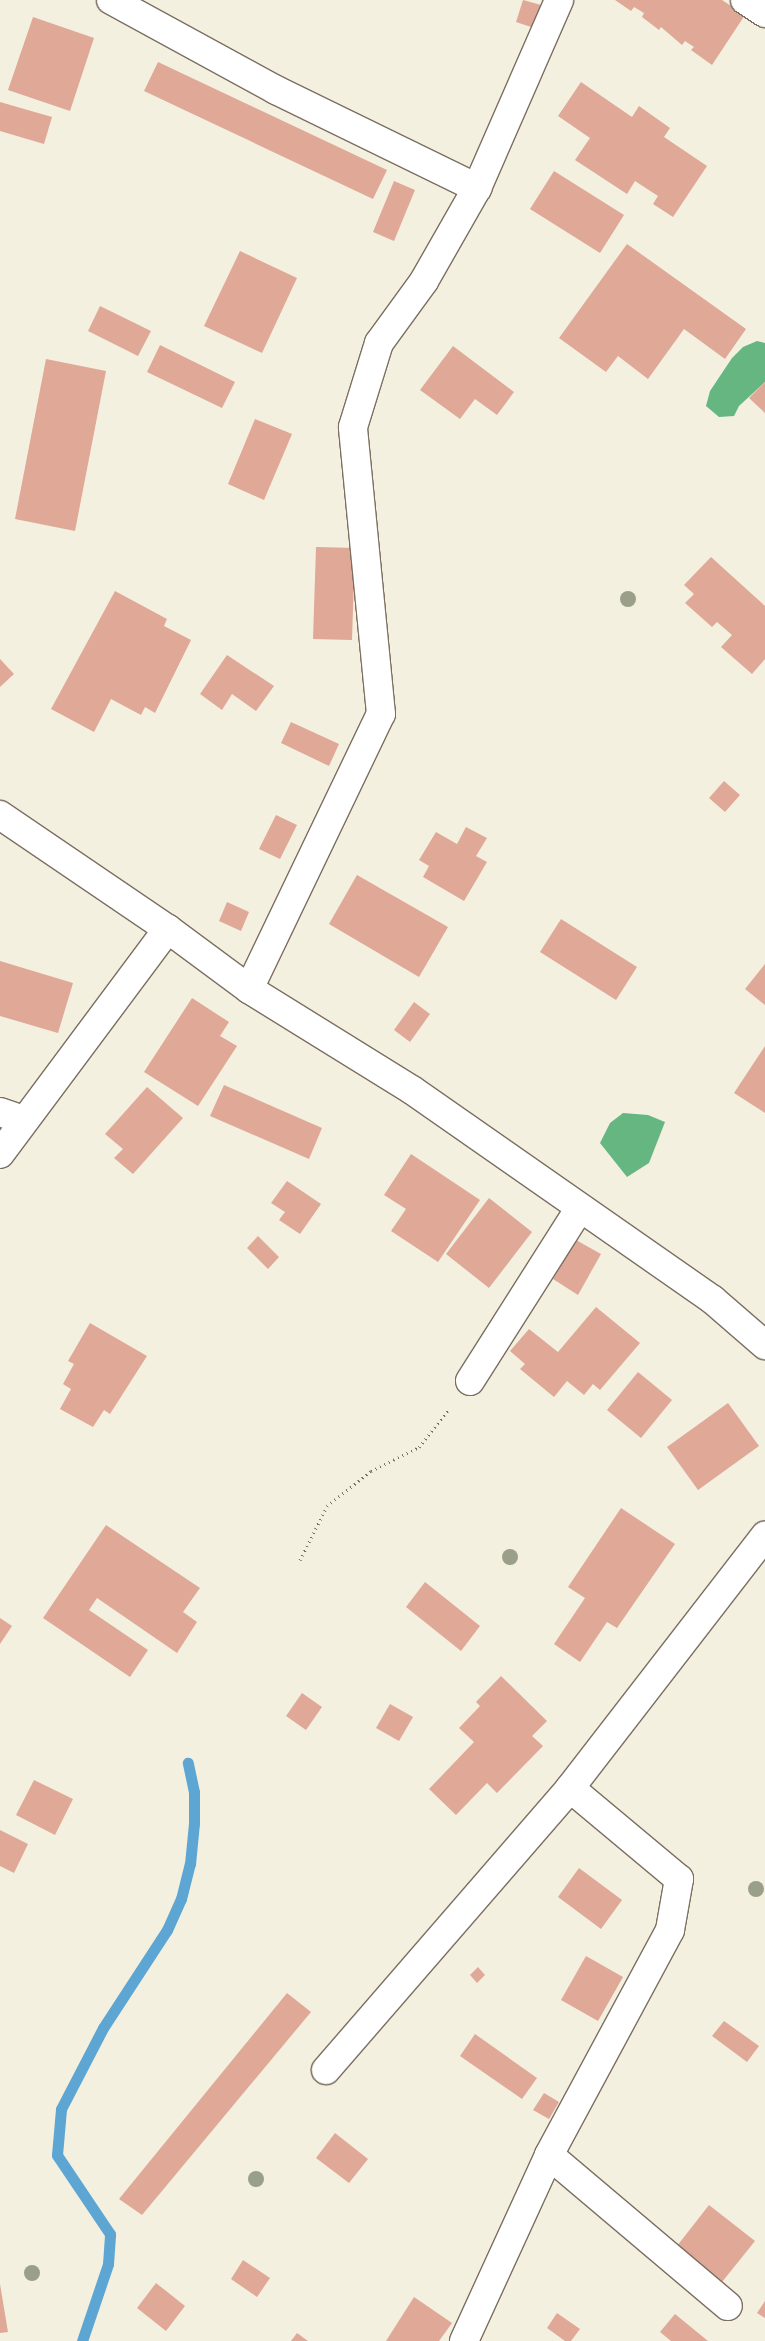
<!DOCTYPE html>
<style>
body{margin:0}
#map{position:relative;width:765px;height:2341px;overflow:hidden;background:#f4f0df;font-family:Caveat,sans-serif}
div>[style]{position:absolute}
.forest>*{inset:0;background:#66b682}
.stream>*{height:11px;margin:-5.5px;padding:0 5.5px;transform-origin:5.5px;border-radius:5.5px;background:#5da6d4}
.building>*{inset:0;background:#dfa897}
.path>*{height:3px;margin-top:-1.5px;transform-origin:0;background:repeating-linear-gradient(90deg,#7c6f62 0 1px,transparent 0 5px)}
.roads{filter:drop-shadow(1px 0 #7c6f62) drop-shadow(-1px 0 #7c6f62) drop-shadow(0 1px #7c6f62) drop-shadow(0 -1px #7c6f62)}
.minor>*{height:28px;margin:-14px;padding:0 14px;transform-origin:14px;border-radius:14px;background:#fff}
.trees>*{width:16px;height:16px;margin:-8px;border-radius:50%;background:#999f89}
span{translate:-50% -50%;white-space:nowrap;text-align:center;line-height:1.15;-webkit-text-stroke:4px #fff;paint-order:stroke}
</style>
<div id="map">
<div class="forest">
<i style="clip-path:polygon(757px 341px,765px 343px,765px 382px,739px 406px,734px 416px,719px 417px,706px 406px,710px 391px,732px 358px,743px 347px)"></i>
<i style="clip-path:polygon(623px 1113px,648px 1115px,665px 1122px,649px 1163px,627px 1177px,600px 1143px,610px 1123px)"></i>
</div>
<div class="stream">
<i style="left:82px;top:2341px;width:81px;rotate:-71.3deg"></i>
<i style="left:108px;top:2264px;width:30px;rotate:-86deg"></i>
<i style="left:110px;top:2234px;width:95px;rotate:-123.9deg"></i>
<i style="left:57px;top:2155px;width:46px;rotate:-85deg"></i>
<i style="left:61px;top:2109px;width:91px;rotate:-62.6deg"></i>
<i style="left:103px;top:2028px;width:117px;rotate:-56.9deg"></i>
<i style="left:167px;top:1930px;width:34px;rotate:-66deg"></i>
<i style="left:181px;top:1899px;width:36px;rotate:-76deg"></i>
<i style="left:190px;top:1864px;width:41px;rotate:-84.4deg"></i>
<i style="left:194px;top:1823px;width:31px;rotate:-90deg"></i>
<i style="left:194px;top:1792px;width:30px;rotate:-102deg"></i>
</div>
<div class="building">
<i style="clip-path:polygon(523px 0,541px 5px,534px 28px,516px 22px)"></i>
<i style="clip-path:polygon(615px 0,722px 0,745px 15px,712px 65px,691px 50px,694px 47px,685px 41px,682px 45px,661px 27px,659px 30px,642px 17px,644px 13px,634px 7px,631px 11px)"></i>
<i style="clip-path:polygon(33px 17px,94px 38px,70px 111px,8px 90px)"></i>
<i style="clip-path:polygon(158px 62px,387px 170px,373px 199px,144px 91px)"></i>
<i style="clip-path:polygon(581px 82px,632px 117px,639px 106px,670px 128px,664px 137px,707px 166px,673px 217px,653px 204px,658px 196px,635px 181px,627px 194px,575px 160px,590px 138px,558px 116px)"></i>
<i style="clip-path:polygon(0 102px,52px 117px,44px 144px,0 131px)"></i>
<i style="clip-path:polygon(554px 171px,624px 215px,600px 253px,530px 209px)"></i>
<i style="clip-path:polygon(394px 181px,415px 190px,394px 241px,373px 232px)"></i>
<i style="clip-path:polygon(627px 244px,746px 329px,725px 359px,684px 329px,648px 379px,618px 356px,606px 372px,559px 338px)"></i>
<i style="clip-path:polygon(240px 251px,297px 278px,262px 353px,204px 326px)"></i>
<i style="clip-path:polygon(100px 306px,151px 331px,138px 356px,88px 331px)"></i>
<i style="clip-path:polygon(160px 345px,235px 382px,222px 408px,147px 372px)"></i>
<i style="clip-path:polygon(453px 346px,514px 392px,497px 415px,475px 399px,460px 419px,420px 390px)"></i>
<i style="clip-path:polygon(46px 359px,106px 371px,75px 531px,15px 519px)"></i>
<i style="clip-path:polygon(765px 382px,765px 413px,749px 398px)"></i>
<i style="clip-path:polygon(255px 419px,292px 434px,264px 500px,228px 484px)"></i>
<i style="clip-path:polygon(316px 547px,355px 548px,352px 640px,313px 639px)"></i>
<i style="clip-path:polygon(711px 557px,765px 606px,765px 659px,752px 674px,721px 647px,732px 635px,717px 622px,712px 627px,685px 603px,694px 594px,684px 585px)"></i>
<i style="clip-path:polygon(115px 591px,167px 619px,164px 626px,191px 640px,155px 713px,145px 707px,141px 715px,111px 699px,94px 732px,51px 709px)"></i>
<i style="clip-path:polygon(227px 655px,274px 686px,256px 711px,232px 694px,222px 710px,200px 694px)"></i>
<i style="clip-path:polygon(0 659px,14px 674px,0 687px)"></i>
<i style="clip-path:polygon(291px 722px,339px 744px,329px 766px,281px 743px)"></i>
<i style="clip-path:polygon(724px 781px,740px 795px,725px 812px,709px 798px)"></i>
<i style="clip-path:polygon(276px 815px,297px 825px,280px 859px,259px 849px)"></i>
<i style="clip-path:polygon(466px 827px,487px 838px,476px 856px,487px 862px,464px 901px,423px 877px,429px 866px,419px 860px,436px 832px,457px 844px)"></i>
<i style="clip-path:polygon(357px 875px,448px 927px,419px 977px,329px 924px)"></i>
<i style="clip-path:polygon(227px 902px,249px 912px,241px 931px,219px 921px)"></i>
<i style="clip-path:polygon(561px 919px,637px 967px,616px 1000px,540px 952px)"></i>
<i style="clip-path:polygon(0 961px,73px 983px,58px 1033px,0 1016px)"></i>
<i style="clip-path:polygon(765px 964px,765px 1005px,745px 989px)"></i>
<i style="clip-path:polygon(192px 998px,229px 1022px,220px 1036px,237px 1046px,198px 1106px,144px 1072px)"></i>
<i style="clip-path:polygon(414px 1002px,430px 1014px,410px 1042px,394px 1030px)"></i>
<i style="clip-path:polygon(765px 1046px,765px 1113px,734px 1093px)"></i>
<i style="clip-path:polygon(224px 1085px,322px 1128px,309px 1159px,210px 1116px)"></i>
<i style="clip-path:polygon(147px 1087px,183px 1118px,133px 1174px,114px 1158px,123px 1149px,105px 1134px)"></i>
<i style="clip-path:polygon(411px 1154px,480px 1200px,438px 1262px,391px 1231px,406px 1209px,384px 1195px)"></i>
<i style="clip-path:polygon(287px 1181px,321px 1204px,300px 1234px,279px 1220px,285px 1212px,271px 1203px)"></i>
<i style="clip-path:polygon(489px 1198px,532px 1232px,489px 1288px,446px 1254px)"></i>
<i style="clip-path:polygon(258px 1236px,279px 1257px,268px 1269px,247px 1248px)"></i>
<i style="clip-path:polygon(576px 1240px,601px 1254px,578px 1295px,553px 1279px)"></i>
<i style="clip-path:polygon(596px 1307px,640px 1343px,600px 1390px,593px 1384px,584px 1395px,567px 1381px,554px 1397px,520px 1369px,525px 1364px,510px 1351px,529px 1329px,558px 1352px)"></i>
<i style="clip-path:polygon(90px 1323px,147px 1356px,110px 1414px,104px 1410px,93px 1427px,60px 1409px,71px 1389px,63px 1384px,74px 1364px,68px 1361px)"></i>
<i style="clip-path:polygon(638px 1372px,672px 1400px,641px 1438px,607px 1410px)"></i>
<i style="clip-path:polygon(728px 1403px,759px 1446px,698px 1490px,667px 1447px)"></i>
<i style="clip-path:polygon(621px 1508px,675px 1544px,617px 1628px,607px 1622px,580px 1662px,554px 1644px,585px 1598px,568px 1587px)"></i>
<i style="clip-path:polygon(106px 1525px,200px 1588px,183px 1612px,197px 1622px,177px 1653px,97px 1598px,89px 1610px,148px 1650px,130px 1677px,43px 1618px)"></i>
<i style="clip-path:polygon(425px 1582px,480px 1626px,461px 1651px,406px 1607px)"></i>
<i style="clip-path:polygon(0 1618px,12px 1626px,0 1644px)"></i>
<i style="clip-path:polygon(501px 1676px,547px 1721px,532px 1736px,543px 1746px,497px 1793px,487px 1783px,456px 1815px,429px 1789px,474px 1742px,459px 1728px,480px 1706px,476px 1702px)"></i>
<i style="clip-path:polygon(302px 1693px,322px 1707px,306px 1730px,286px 1716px)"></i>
<i style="clip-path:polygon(390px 1704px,413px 1717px,399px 1741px,376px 1728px)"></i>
<i style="clip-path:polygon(34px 1780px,73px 1799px,55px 1835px,16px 1815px)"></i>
<i style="clip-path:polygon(0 1830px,28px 1844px,14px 1873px,0 1866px)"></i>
<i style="clip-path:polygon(579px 1868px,622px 1900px,601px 1929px,558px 1897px)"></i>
<i style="clip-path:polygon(586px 1956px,623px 1977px,598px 2021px,561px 2000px)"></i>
<i style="clip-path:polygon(478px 1967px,485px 1975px,477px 1983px,470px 1975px)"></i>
<i style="clip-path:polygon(287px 1993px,311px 2012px,142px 2215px,119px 2199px)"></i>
<i style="clip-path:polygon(724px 2021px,759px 2046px,747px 2062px,712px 2036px)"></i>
<i style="clip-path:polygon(475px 2034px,537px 2078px,522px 2099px,460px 2056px)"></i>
<i style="clip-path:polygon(544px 2093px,559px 2102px,549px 2119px,533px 2110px)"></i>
<i style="clip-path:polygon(335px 2133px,368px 2159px,349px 2183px,316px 2158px)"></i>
<i style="clip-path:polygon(709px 2205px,755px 2241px,722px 2282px,677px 2246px)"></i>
<i style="clip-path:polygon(243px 2260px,270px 2278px,257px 2297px,231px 2279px)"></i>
<i style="clip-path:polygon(156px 2283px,185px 2306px,166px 2331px,137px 2308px)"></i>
<i style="clip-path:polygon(0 2284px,8px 2332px,0 2333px)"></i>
<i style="clip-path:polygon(414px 2297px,452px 2323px,439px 2341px,386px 2341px)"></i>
<i style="clip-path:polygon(765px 2301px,765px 2318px,757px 2313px)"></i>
<i style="clip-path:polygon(557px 2313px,580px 2329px,571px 2341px,565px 2341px,547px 2328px)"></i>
<i style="clip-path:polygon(675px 2314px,708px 2341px,671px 2341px,660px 2332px)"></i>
<i style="clip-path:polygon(297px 2333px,308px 2341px,291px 2341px)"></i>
</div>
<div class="path">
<i style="left:300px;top:1560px;width:60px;rotate:-63.4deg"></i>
<i style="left:327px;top:1506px;width:56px;rotate:-38.5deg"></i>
<i style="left:371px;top:1471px;width:54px;rotate:-26.6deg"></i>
<i style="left:419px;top:1447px;width:48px;rotate:-51.7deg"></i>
</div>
<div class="roads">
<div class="minor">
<i style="left:111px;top:0;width:188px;rotate:28.6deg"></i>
<i style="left:276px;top:90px;width:224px;rotate:26deg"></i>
<i style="left:745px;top:0;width:24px;rotate:33deg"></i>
<i style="left:0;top:815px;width:203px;rotate:34.2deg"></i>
<i style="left:168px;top:929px;width:101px;rotate:36.5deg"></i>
<i style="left:249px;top:989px;width:192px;rotate:31.8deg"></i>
<i style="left:412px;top:1090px;width:367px;rotate:34.9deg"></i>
<i style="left:713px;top:1300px;width:69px;rotate:40.9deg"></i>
<i style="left:249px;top:989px;width:305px;rotate:-64.4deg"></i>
<i style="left:381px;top:714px;width:288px;rotate:-95.6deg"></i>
<i style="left:353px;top:427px;width:88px;rotate:-72.8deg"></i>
<i style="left:379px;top:343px;width:77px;rotate:-54deg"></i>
<i style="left:424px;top:281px;width:107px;rotate:-60.3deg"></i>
<i style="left:477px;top:188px;width:205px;rotate:-66.4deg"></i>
<i style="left:0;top:1112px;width:24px;rotate:19deg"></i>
<i style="left:0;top:1154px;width:281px;rotate:-53.3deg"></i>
<i style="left:470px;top:1381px;width:205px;rotate:-57.6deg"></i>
<i style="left:326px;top:2070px;width:373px;rotate:-49.1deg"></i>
<i style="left:570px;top:1788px;width:319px;rotate:-52.3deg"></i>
<i style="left:549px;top:2155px;width:234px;rotate:40.2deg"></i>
<i style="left:464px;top:2341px;width:205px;rotate:-65.4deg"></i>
<i style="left:549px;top:2155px;width:255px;rotate:-61.7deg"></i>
<i style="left:670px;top:1930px;width:52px;rotate:-80deg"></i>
<i style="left:679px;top:1879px;width:142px;rotate:-140.1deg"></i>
</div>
</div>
<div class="trees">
<i style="left:628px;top:599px"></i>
<i style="left:510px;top:1557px"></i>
<i style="left:756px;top:1889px"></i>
<i style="left:256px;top:2179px"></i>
<i style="left:32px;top:2273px"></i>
</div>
</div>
